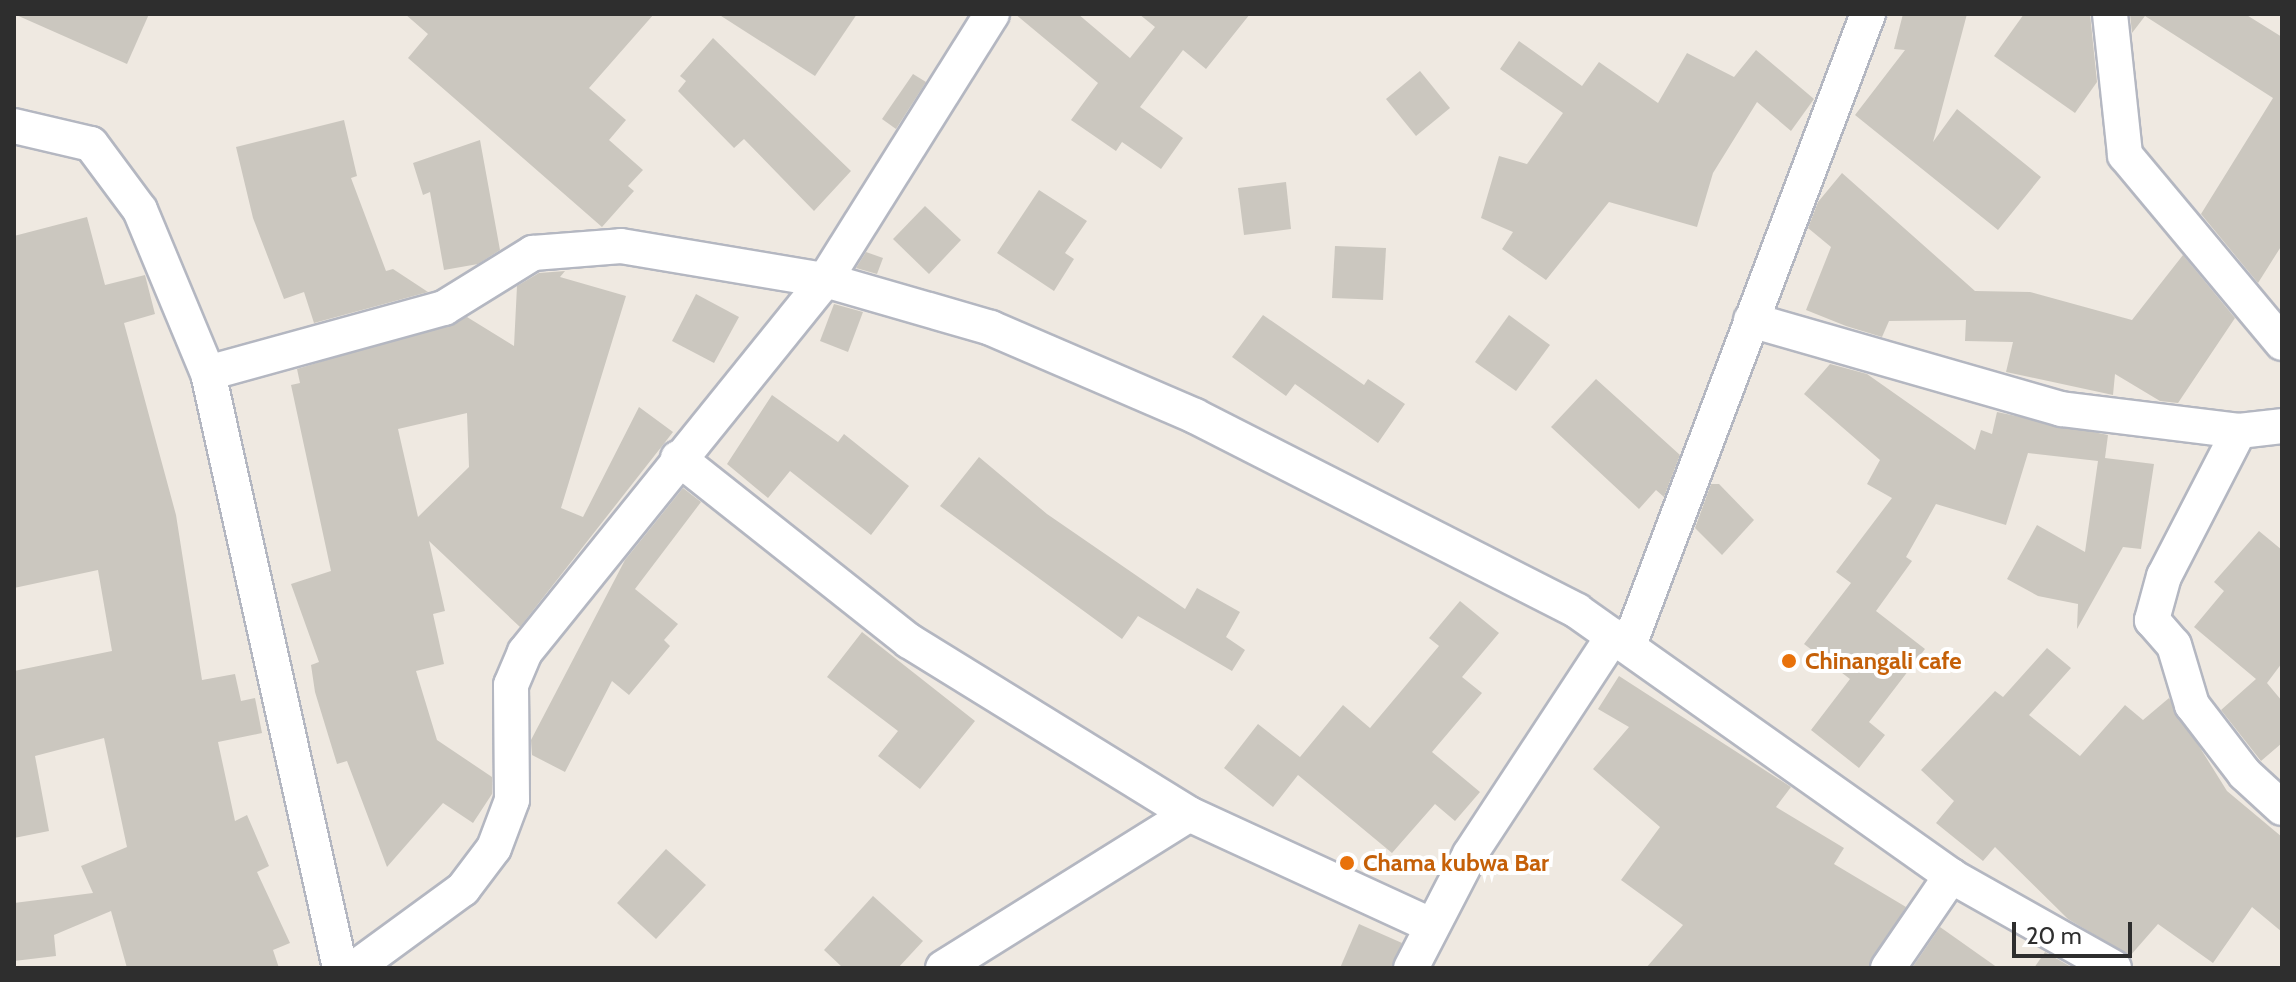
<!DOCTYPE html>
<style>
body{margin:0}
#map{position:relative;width:2296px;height:982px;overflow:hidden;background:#efe9e1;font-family:Cabin,sans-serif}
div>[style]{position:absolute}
.building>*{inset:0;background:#cbc7bf}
.roads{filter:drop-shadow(2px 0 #b4b7c1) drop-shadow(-2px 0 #b4b7c1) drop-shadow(0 2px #b4b7c1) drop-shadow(0 -2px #b4b7c1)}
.street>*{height:34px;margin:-17px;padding:0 17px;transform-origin:17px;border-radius:17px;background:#fff}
.dots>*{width:22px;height:22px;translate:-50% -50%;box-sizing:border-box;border:4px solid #fff;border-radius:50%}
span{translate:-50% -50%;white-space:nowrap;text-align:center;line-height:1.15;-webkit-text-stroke:8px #fff;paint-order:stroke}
.food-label{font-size:24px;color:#c56008;font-weight:700}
.left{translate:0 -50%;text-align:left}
.frame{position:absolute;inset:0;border:16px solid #2e2e2e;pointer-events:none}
.scale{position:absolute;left:2012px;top:922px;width:120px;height:36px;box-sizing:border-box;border:4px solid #2e2e2e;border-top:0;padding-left:10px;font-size:24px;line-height:28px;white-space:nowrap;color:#2e2e2e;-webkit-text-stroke:6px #fff;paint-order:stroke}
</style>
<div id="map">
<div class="building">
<i style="clip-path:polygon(14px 14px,149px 14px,127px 64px)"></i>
<i style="clip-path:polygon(405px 14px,654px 14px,589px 88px,626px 120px,609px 140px,643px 170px,628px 186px,634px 191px,602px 227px,408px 58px,428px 34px)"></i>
<i style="clip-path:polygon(718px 14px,857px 14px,815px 76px)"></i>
<i style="clip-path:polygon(1015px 14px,1078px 14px,1130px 58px,1155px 27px,1139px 14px,1250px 14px,1206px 69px,1183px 50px,1140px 107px,1183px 138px,1161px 169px,1122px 142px,1116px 151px,1071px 120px,1098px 83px)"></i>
<i style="clip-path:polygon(1903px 14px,1967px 14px,1933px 142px,1957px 109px,2041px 177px,1998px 230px,1855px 115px,1905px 50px,1894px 49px)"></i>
<i style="clip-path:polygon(2024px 14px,2090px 14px,2097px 82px,2075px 113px,1994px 56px)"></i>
<i style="clip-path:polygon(2130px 14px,2245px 14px,2282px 37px,2282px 245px,2258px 283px,2201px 214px,2273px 98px,2145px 16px,2132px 33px)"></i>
<i style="clip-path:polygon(713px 38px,851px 171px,814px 211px,744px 139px,734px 148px,678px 91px,686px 81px,680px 76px)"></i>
<i style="clip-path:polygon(1519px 41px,1582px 86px,1599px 62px,1658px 103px,1687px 53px,1734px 77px,1756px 50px,1814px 99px,1791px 131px,1757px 102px,1713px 173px,1697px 227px,1609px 202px,1546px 280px,1502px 249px,1513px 232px,1481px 218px,1499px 156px,1527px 164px,1563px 113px,1500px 69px)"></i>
<i style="clip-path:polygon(1420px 71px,1450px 108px,1416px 136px,1386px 99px)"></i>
<i style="clip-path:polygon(913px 74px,926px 82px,896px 129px,882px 119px)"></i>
<i style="clip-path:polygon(344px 120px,357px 176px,351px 178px,386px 271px,393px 269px,428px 292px,314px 323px,304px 292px,284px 299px,253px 218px,236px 147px)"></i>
<i style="clip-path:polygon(480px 140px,500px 250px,478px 264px,444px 270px,430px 192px,423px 195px,413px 163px)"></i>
<i style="clip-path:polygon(1842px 173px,1975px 291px,2030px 292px,2132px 320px,2183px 255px,2235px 318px,2178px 403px,2160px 401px,2115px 374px,2113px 395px,2006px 372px,2013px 342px,1965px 341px,1966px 320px,1889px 321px,1882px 337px,1846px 326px,1806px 310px,1831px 247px,1808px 228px,1818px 202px)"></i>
<i style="clip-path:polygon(1286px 182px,1291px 229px,1244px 235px,1238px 188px)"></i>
<i style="clip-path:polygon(1039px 190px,1087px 221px,1065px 253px,1074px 259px,1054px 291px,997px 253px)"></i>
<i style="clip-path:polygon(925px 206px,961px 240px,929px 274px,893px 239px)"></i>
<i style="clip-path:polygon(87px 217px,105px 285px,145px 275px,155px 314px,124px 323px,176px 515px,202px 680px,235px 674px,241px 701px,255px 698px,262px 733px,218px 742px,235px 821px,247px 815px,269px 866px,257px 872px,290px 943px,273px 950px,279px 968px,127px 968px,111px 911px,54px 935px,56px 956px,14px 961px,14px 903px,93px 893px,81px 866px,127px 847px,104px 738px,35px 756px,49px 831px,14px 838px,14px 671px,112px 651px,98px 570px,14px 588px,14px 236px)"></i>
<i style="clip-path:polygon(1335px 246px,1386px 248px,1383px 300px,1332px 298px)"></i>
<i style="clip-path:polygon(866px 252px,883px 258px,877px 274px,856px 268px)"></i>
<i style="clip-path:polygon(evenodd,565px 271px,560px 277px,626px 296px,561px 508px,583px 517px,639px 407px,673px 432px,520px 627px,429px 541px,445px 611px,433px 614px,444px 664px,416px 671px,437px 740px,492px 777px,492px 794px,473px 823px,443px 803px,387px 867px,347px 761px,337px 764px,315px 692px,311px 665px,319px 662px,291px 584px,331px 571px,291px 385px,300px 383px,297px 369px,467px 317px,514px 346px,517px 286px,539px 273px,565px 271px,467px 413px,469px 467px,418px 517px,398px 429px,467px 413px)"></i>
<i style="clip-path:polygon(696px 294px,739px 317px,714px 363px,672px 341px)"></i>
<i style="clip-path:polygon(834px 304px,863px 312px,848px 352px,820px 341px)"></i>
<i style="clip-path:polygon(1263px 315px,1364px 385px,1368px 379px,1405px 404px,1378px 443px,1295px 384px,1286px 396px,1232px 357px)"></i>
<i style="clip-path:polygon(1509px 315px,1550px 345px,1516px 391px,1475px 362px)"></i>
<i style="clip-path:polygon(1830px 364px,1867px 374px,1975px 450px,1981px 430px,1992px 434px,1997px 412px,2108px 435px,2105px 458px,2154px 464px,2141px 549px,2123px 547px,2077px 629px,2078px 604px,2038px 596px,2007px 579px,2037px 525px,2085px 552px,2098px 461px,2028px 453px,2006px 525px,1936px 504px,1906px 557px,1912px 561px,1876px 611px,1925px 649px,1869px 722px,1885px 735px,1859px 768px,1811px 730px,1850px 679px,1804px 644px,1851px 583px,1836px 572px,1892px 498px,1867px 484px,1880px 460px,1804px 394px)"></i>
<i style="clip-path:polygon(1596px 379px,1680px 455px,1664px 497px,1656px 490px,1639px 509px,1551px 427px)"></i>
<i style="clip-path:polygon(772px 395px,838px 442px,844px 434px,909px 486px,871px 535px,790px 471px,768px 498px,727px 464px)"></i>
<i style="clip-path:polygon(979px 457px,1047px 514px,1185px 609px,1197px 588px,1240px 612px,1226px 637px,1245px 650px,1232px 671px,1138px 616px,1122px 639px,940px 506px)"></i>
<i style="clip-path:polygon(1711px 484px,1719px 484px,1754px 520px,1722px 555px,1695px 528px)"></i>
<i style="clip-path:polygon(683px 488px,701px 502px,635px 589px,678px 624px,664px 640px,670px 646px,629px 695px,612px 681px,565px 772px,532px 755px,531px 740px,625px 560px)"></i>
<i style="clip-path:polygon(2259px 531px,2282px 550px,2282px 663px,2267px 683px,2282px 701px,2282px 743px,2261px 761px,2221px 710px,2256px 679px,2194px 627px,2224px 591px,2214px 582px)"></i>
<i style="clip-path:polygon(1460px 601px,1499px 633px,1462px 677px,1482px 693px,1432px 752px,1480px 792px,1455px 821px,1435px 804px,1392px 853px,1298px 775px,1273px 807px,1224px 768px,1258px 724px,1300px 757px,1343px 705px,1370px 728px,1439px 646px,1429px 638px)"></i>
<i style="clip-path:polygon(862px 632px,975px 721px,920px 789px,878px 756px,898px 731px,827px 677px)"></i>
<i style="clip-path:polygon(2047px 648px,2071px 668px,2029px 715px,2080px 756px,2125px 705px,2143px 720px,2169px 698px,2227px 791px,2282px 837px,2282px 932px,2252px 907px,2213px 963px,2158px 924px,2130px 956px,2068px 919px,1995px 847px,1983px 861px,1936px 823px,1954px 801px,1921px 770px,1995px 691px,2003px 697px)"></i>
<i style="clip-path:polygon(1619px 676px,1791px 787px,1776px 807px,1844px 848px,1834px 864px,1906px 907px,1868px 968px,1646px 968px,1683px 925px,1621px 880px,1660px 827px,1593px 769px,1629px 727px,1598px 709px)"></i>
<i style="clip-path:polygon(666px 849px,706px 885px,656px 939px,617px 903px)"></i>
<i style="clip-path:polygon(873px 896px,923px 941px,898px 968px,843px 968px,824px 950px)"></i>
<i style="clip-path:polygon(1359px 924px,1402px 943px,1391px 968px,1340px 968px)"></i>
<i style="clip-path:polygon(1940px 927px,1998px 968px,1912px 968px)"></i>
<i style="clip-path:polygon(2045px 952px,2073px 968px,2034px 968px)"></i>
</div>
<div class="roads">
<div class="street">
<i style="left:2110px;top:14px;width:142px;rotate:83.9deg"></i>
<i style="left:2125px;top:155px;width:245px;rotate:50.1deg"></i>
<i style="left:14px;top:126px;width:79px;rotate:13.2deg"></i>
<i style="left:91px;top:144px;width:82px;rotate:53.4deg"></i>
<i style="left:140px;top:210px;width:177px;rotate:67.4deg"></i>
<i style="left:208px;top:373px;width:609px;rotate:77.49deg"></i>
<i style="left:1751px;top:320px;width:323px;rotate:16deg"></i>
<i style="left:2061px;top:409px;width:179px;rotate:7deg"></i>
<i style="left:2239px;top:431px;width:43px;rotate:-6.6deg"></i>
<i style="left:208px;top:373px;width:245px;rotate:-15.4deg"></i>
<i style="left:444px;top:308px;width:105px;rotate:-31.7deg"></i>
<i style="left:533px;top:253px;width:88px;rotate:-4.5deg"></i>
<i style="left:621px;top:246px;width:207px;rotate:9.5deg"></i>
<i style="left:825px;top:280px;width:173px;rotate:16.1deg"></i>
<i style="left:991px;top:328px;width:222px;rotate:23.3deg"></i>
<i style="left:1195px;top:416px;width:429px;rotate:27deg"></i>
<i style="left:1577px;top:611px;width:458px;rotate:35.3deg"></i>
<i style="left:1951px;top:876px;width:187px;rotate:29.4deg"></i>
<i style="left:2239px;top:431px;width:163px;rotate:117.3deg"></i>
<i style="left:2164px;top:576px;width:46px;rotate:105.3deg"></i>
<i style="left:2152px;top:620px;width:33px;rotate:49deg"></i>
<i style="left:2174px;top:645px;width:63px;rotate:73.3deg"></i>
<i style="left:2192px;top:705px;width:87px;rotate:52.5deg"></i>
<i style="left:2245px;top:774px;width:50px;rotate:42.6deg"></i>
<i style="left:678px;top:458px;width:295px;rotate:38.4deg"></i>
<i style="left:909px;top:641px;width:329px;rotate:31.7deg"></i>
<i style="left:1189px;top:814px;width:265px;rotate:24.7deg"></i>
<i style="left:1629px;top:645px;width:675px;rotate:-69.26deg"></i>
<i style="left:355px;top:968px;width:134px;rotate:-36.2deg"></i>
<i style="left:463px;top:889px;width:51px;rotate:-52.9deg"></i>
<i style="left:494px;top:848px;width:51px;rotate:-69.4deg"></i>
<i style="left:512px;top:800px;width:115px;rotate:-90.5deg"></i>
<i style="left:511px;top:685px;width:36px;rotate:-67deg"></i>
<i style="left:525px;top:652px;width:478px;rotate:-51.1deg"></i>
<i style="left:825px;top:280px;width:314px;rotate:-57.9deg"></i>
<i style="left:943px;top:968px;width:290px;rotate:-32deg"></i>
<i style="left:1411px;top:968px;width:128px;rotate:-62.6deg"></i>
<i style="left:1470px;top:854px;width:261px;rotate:-56.7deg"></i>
<i style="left:1888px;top:968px;width:112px;rotate:-55.6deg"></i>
</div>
</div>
<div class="dots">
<i style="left:1789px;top:661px;background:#e8710a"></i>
<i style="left:1347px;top:863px;background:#e8710a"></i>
</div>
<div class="food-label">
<span class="left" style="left:1805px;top:661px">Chinangali cafe</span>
<span class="left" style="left:1363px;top:863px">Chama kubwa Bar</span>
</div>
<div class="frame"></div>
<div class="scale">20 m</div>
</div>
